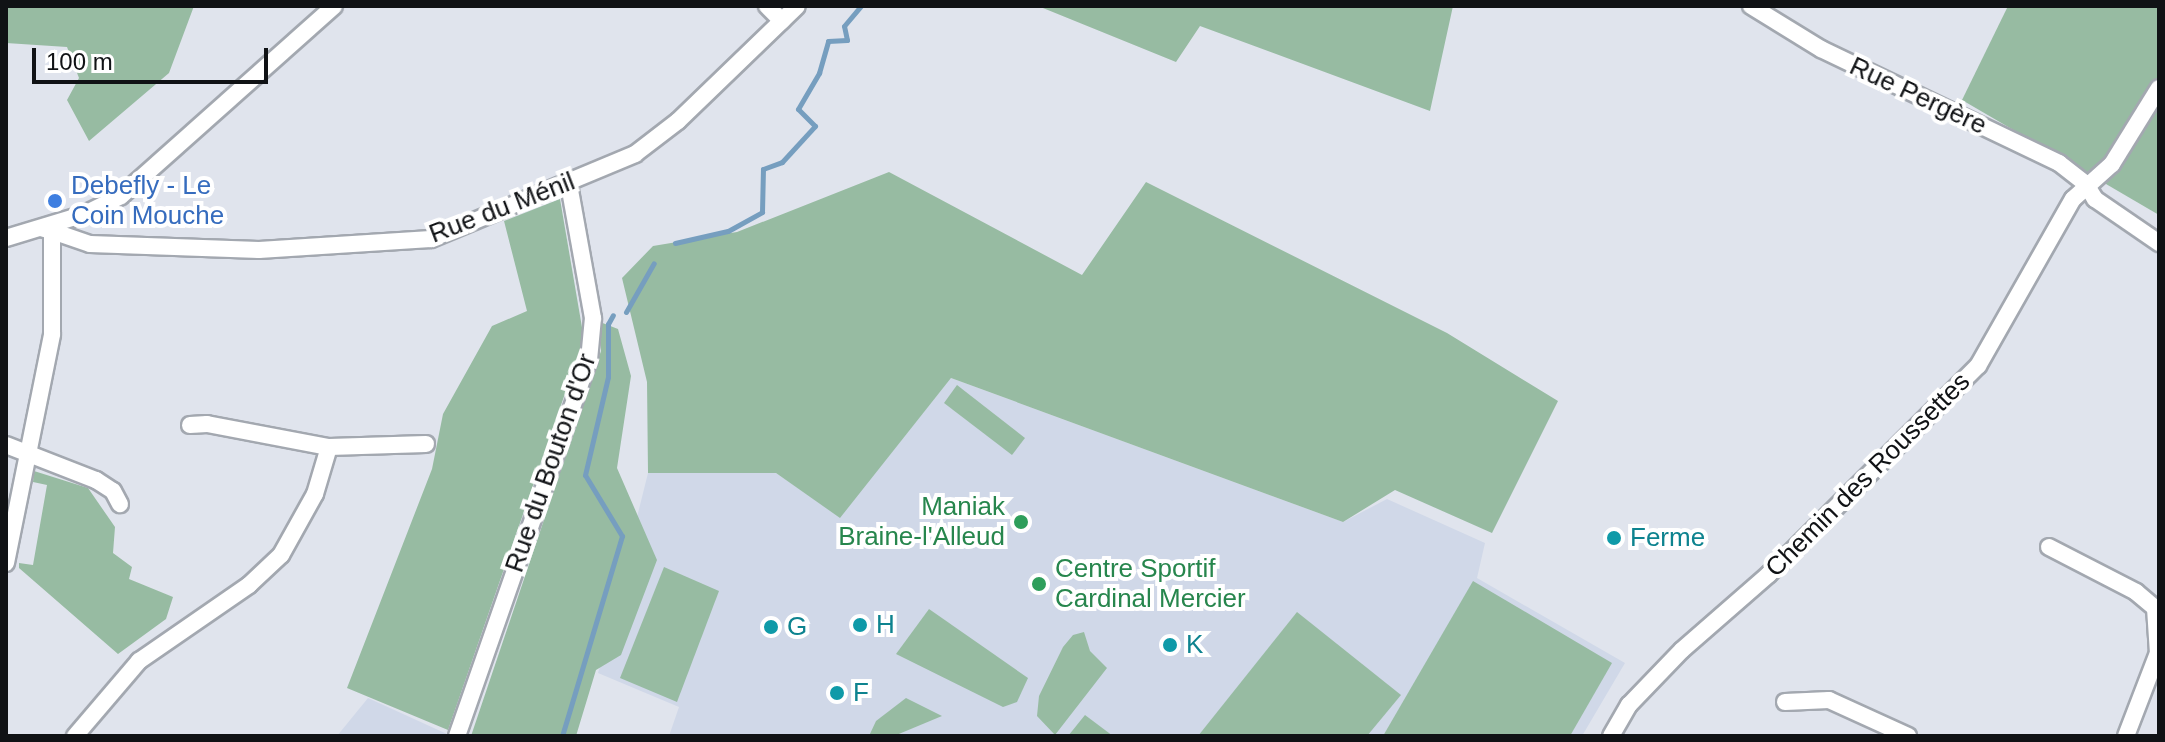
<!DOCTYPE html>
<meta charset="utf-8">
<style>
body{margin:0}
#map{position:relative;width:2165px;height:742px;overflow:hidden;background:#e0e4ed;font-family:Helvetica,sans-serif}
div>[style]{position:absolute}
.built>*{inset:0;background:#d0d8e8}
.green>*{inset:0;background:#97bba2}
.stream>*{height:5px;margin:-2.5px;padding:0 2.5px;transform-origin:2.5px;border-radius:2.5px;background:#769ebf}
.roads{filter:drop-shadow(2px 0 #a3a8b0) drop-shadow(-2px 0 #a3a8b0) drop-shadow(0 2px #a3a8b0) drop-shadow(0 -2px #a3a8b0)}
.street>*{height:16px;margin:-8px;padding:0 8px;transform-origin:8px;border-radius:8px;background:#fff}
.dots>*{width:22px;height:22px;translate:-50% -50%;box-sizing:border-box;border:4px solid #fff;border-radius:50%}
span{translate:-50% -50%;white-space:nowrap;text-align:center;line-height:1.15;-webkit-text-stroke:8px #fff;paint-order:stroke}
.street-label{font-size:26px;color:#101215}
.shop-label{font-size:26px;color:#366cbe}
.left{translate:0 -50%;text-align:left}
.leisure-label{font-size:26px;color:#27864d}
.right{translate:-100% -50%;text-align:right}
.culture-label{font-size:26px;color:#0d838f}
.frame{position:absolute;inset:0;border:8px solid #101215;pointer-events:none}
.scale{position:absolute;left:32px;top:48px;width:236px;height:36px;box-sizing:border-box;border:4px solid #101215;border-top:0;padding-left:10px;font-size:24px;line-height:28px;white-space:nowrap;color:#101215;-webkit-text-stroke:6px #fff;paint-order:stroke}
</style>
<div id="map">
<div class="built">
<i style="clip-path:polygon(951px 378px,1343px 522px,1387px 499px,1485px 543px,1477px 578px,1625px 663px,1582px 736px,669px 736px,679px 707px,598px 673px,648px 473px,776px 473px,840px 517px)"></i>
<i style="clip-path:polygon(368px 698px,447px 734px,447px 736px,337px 736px)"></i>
</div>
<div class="green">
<i style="clip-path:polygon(6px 6px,194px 6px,169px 73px,89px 141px,67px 100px,79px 78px,67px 47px,6px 43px)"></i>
<i style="clip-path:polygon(1038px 6px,1453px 6px,1430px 111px,1200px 26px,1176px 62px)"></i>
<i style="clip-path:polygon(2008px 6px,2159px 6px,2159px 215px,1962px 100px)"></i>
<i style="clip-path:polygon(889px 172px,1082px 275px,1146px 182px,1447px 333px,1558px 401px,1492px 533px,1395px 490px,1343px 522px,951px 378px,840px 518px,776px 473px,648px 473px,647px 382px,622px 278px,653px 246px,737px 232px)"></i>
<i style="clip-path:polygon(560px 199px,584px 339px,448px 730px,347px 688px,432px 469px,443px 414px,492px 326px,527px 311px,504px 221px)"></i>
<i style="clip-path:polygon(600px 322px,618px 329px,631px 376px,617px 468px,657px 560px,621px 655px,596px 670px,576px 736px,471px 736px,601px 351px)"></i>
<i style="clip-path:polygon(957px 385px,1025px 438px,1012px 455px,944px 403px)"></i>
<i style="clip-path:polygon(34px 471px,88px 488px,115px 527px,113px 553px,132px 567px,129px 579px,173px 597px,166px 619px,118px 654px,19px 568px,19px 563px,33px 565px,47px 485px,33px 482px)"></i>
<i style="clip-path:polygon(664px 567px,719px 591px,677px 702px,620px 678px)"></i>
<i style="clip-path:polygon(1473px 581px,1612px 663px,1570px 736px,1383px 736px)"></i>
<i style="clip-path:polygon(929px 609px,1028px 678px,1017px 702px,1003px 707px,896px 654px)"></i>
<i style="clip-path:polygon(1297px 612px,1401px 695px,1367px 736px,1198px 736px)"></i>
<i style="clip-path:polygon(1084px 632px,1090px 651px,1107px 668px,1055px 735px,1037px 716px,1039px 696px,1063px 647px,1073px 635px)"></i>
<i style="clip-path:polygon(906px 698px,942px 716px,894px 736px,869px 736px,876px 721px)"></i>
<i style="clip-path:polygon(1085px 715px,1113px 736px,1068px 736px)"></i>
</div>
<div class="stream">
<i style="left:675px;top:243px;width:54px;rotate:-12.8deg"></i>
<i style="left:728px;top:231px;width:39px;rotate:-29deg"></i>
<i style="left:762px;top:212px;width:43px;rotate:-88.7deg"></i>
<i style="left:763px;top:169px;width:20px;rotate:-20deg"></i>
<i style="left:782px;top:162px;width:49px;rotate:-47.5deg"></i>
<i style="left:815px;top:126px;width:24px;rotate:-135deg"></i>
<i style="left:798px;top:109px;width:42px;rotate:-59.7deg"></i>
<i style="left:819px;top:73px;width:33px;rotate:-74deg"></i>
<i style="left:828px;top:41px;width:19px;rotate:-3deg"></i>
<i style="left:847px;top:40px;width:14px;rotate:-102deg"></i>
<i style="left:844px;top:26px;width:26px;rotate:-50deg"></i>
<i style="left:626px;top:312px;width:56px;rotate:-60.3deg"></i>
<i style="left:562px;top:736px;width:209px;rotate:-73.3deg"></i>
<i style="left:622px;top:536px;width:71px;rotate:-121.2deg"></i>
<i style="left:585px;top:475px;width:101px;rotate:-76.8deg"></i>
<i style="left:608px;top:377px;width:53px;rotate:-90deg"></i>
<i style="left:608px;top:324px;width:10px;rotate:-61deg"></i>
</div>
<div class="roads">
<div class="street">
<i style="left:767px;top:6px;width:21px;rotate:45deg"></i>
<i style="left:1751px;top:6px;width:82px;rotate:31.6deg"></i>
<i style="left:1821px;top:49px;width:264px;rotate:25.6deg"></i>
<i style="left:2059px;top:163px;width:33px;rotate:38deg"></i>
<i style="left:2085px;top:183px;width:19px;rotate:58deg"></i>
<i style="left:2095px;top:199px;width:78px;rotate:34.5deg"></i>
<i style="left:52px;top:231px;width:40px;rotate:18.9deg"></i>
<i style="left:90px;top:244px;width:169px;rotate:2deg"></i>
<i style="left:259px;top:250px;width:172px;rotate:-3.7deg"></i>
<i style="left:431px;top:239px;width:221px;rotate:-22.6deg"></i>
<i style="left:635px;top:154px;width:54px;rotate:-37.5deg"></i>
<i style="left:678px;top:121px;width:165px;rotate:-44deg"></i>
<i style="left:6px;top:238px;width:83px;rotate:-16.9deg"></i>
<i style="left:85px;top:214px;width:40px;rotate:-26.6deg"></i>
<i style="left:121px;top:196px;width:285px;rotate:-41.7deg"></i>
<i style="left:190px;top:425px;width:17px;rotate:-3deg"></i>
<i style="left:207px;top:424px;width:124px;rotate:10.7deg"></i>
<i style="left:329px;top:447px;width:97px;rotate:-1.8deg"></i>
<i style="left:6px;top:445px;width:97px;rotate:21.3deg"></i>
<i style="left:96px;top:480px;width:20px;rotate:33deg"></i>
<i style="left:113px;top:491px;width:15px;rotate:62deg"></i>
<i style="left:2049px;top:547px;width:98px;rotate:27.3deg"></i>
<i style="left:2136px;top:592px;width:25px;rotate:40deg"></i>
<i style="left:2155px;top:608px;width:45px;rotate:86.2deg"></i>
<i style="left:2158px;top:653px;width:89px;rotate:111.1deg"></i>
<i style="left:6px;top:563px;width:234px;rotate:-78.6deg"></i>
<i style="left:52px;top:334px;width:103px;rotate:-90deg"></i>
<i style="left:52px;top:231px;width:8px;rotate:-166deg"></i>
<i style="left:1785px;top:702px;width:44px;rotate:-2.6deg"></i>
<i style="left:1829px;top:700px;width:87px;rotate:24.5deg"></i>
<i style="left:75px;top:736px;width:99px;rotate:-49.5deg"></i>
<i style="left:139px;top:661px;width:134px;rotate:-34.6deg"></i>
<i style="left:249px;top:585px;width:44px;rotate:-43.2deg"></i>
<i style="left:281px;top:555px;width:70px;rotate:-60.9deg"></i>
<i style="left:315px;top:494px;width:49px;rotate:-73.4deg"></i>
<i style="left:457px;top:736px;width:398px;rotate:-70.7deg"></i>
<i style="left:589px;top:360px;width:42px;rotate:-84.6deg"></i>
<i style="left:593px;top:318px;width:136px;rotate:-100.2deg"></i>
<i style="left:1611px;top:736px;width:36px;rotate:-60deg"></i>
<i style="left:1629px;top:705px;width:76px;rotate:-46.1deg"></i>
<i style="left:1682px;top:650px;width:116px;rotate:-41.1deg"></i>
<i style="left:1769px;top:574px;width:295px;rotate:-44.9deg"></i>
<i style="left:1978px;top:366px;width:192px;rotate:-60.4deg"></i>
<i style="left:2073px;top:199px;width:52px;rotate:-41.9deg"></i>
<i style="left:2112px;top:164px;width:89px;rotate:-58.3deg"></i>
</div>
</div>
<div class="dots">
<i style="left:55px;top:201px;background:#3f7fe0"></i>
<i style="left:1021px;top:522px;background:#2e9e5b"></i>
<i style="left:1614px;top:538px;background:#0f9aa8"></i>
<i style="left:1039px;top:584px;background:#2e9e5b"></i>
<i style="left:860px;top:625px;background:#0f9aa8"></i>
<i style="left:771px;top:627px;background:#0f9aa8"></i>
<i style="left:1170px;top:645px;background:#0f9aa8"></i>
<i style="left:837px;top:693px;background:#0f9aa8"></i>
</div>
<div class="street-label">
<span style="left:1918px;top:96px;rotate:25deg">Rue Pergère</span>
<span style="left:502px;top:208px;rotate:-21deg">Rue du Ménil</span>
<span style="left:551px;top:463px;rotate:-71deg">Rue du Bouton d'Or</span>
<span style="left:1868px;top:475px;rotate:-45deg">Chemin des Roussettes</span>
</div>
<div class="shop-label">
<span class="left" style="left:71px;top:201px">Debefly - Le<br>Coin Mouche</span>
</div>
<div class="leisure-label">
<span class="right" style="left:1005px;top:522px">Maniak<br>Braine-l'Alleud</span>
<span class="left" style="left:1055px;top:584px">Centre Sportif<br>Cardinal Mercier</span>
</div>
<div class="culture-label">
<span class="left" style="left:1630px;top:538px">Ferme</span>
<span class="left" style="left:876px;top:625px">H</span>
<span class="left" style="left:787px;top:627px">G</span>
<span class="left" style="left:1186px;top:645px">K</span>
<span class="left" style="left:853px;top:693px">F</span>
</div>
<div class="frame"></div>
<div class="scale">100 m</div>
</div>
